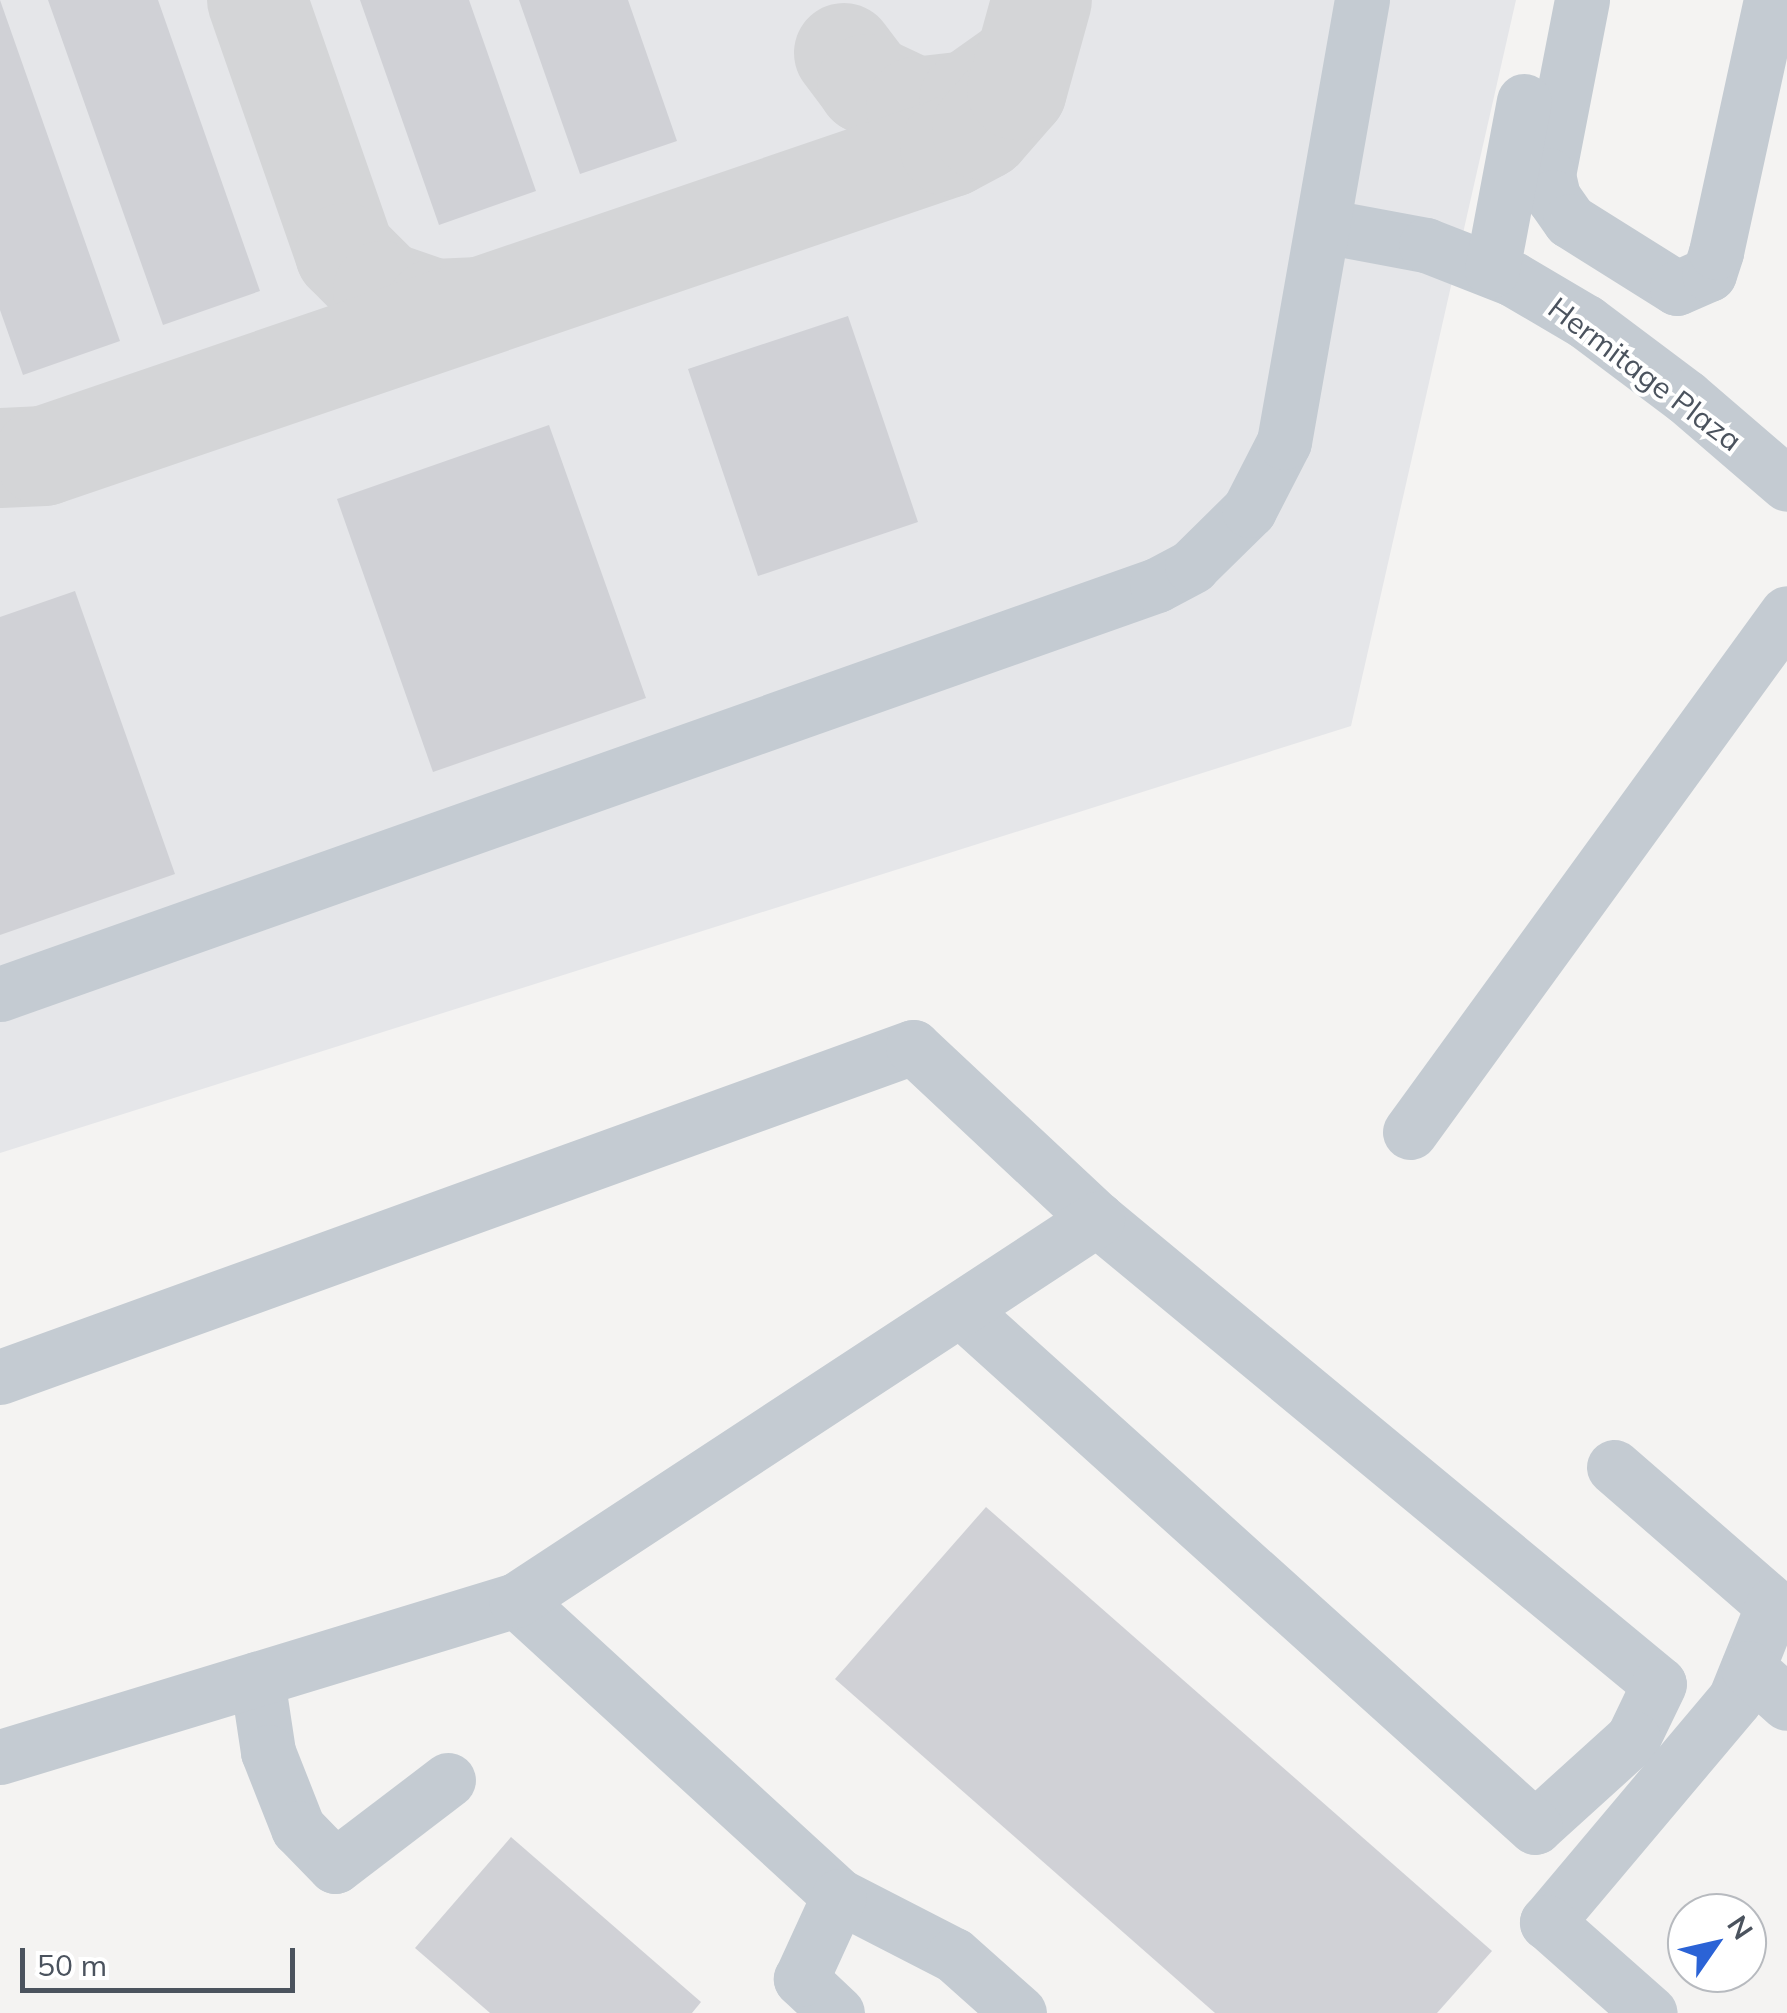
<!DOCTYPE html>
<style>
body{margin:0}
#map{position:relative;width:1787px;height:2013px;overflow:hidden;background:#f4f3f2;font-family:Mulish,sans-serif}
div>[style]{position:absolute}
.airport>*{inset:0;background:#e5e6e9}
.taxiway>*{height:100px;margin:-50px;padding:0 50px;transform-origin:50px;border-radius:50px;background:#d4d5d7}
.building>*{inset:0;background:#d0d1d6}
.minor>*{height:55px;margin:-27.5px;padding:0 27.5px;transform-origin:27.5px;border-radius:27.5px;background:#c4cbd2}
span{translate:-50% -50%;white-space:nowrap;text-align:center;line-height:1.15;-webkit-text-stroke:8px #fff;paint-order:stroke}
.street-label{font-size:30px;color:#4b535e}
.north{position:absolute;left:1667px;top:1893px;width:100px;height:100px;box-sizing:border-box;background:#fff;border:2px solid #b7babf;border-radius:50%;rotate:56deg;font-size:28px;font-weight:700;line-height:40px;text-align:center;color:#4b535e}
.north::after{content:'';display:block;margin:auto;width:35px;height:45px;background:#2b63d6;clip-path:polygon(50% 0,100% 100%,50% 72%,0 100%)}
.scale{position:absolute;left:20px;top:1948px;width:275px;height:45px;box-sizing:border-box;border:5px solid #4b535e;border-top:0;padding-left:12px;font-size:30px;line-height:35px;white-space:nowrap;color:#4b535e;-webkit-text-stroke:8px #fff;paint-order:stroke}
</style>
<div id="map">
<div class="airport">
<i style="clip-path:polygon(0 0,1516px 0,1351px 726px,0 1153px)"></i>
</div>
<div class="taxiway">
<i style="left:257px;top:0;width:268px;rotate:70.8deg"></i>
<i style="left:345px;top:253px;width:54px;rotate:45deg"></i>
<i style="left:383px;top:291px;width:55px;rotate:19.1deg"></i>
<i style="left:435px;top:309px;width:45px;rotate:-2.5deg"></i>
<i style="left:844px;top:53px;width:39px;rotate:53deg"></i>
<i style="left:867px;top:84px;width:54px;rotate:25.1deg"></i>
<i style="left:916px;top:107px;width:53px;rotate:-6.5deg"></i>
<i style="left:969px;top:101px;width:50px;rotate:-35.3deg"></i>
<i style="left:0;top:458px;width:44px;rotate:-2.6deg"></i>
<i style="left:44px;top:456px;width:957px;rotate:-18.83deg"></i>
<i style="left:950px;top:147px;width:36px;rotate:-28deg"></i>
<i style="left:982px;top:130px;width:53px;rotate:-48.8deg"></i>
<i style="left:1017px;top:90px;width:93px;rotate:-74.5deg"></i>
</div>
<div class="building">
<i style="clip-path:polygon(0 0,120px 341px,23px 375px,0 310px)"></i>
<i style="clip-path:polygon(48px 0,158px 0,260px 291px,163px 325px)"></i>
<i style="clip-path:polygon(360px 0,469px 0,536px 191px,439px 225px)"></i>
<i style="clip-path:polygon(519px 0,628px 0,677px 141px,580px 174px)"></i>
<i style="clip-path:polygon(848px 316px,918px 522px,758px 576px,688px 369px)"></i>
<i style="clip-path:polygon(549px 425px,646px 698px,433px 772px,337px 499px)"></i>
<i style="clip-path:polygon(75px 591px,175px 874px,0 935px,0 617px)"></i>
<i style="clip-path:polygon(986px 1507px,1492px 1951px,1437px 2013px,1215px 2013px,835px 1679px)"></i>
<i style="clip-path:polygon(511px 1837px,701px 2002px,692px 2013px,490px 2013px,415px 1948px)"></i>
</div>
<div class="minor">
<i style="left:1582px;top:0;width:178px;rotate:101deg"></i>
<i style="left:1548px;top:175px;width:23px;rotate:77deg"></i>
<i style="left:1553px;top:197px;width:29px;rotate:55deg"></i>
<i style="left:1570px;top:221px;width:126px;rotate:32.1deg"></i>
<i style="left:1677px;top:288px;width:35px;rotate:-24deg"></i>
<i style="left:1709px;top:274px;width:23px;rotate:-72deg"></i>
<i style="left:1716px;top:252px;width:258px;rotate:-77.7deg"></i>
<i style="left:1324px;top:226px;width:104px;rotate:10.6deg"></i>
<i style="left:1426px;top:245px;width:93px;rotate:21.3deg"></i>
<i style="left:1513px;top:279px;width:85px;rotate:30.5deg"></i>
<i style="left:1586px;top:322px;width:125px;rotate:36.9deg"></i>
<i style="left:1686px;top:397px;width:133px;rotate:40.7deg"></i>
<i style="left:1492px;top:270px;width:172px;rotate:-79.3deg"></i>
<i style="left:0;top:994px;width:1227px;rotate:-19.47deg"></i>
<i style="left:1157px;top:585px;width:40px;rotate:-28deg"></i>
<i style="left:1192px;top:566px;width:80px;rotate:-44.5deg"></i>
<i style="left:1249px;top:510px;width:76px;rotate:-62.8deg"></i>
<i style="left:1284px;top:442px;width:449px;rotate:-80deg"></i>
<i style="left:1410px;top:1132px;width:641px;rotate:-54.01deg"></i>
<i style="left:0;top:1377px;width:971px;rotate:-19.87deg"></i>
<i style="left:913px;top:1047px;width:252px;rotate:43.1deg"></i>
<i style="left:1097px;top:1219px;width:729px;rotate:39.6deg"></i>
<i style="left:1659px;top:1684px;width:60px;rotate:115.7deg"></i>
<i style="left:1633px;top:1738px;width:132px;rotate:137.8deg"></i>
<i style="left:1535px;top:1827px;width:773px;rotate:-137.99deg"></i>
<i style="left:1614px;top:1467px;width:211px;rotate:41deg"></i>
<i style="left:1773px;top:1605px;width:101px;rotate:112deg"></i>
<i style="left:1735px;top:1699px;width:292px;rotate:130.1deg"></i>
<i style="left:1547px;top:1922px;width:137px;rotate:41.5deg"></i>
<i style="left:516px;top:1600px;width:438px;rotate:42.5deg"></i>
<i style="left:839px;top:1896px;width:129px;rotate:27.2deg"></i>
<i style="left:954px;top:1955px;width:87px;rotate:41.7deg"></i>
<i style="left:1748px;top:1668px;width:52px;rotate:41.9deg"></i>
<i style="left:257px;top:1679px;width:74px;rotate:81.4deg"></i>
<i style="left:268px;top:1752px;width:82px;rotate:68.5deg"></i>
<i style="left:298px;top:1828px;width:53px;rotate:45.8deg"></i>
<i style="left:335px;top:1866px;width:142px;rotate:-37.3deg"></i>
<i style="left:0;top:1757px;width:539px;rotate:-16.92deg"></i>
<i style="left:516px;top:1600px;width:695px;rotate:-33.26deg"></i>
<i style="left:837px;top:2013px;width:50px;rotate:-136.6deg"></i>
<i style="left:801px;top:1979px;width:91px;rotate:-65.4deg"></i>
</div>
<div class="street-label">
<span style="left:1645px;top:374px;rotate:37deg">Hermitage Plaza</span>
</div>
<div class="north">N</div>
<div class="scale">50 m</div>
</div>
